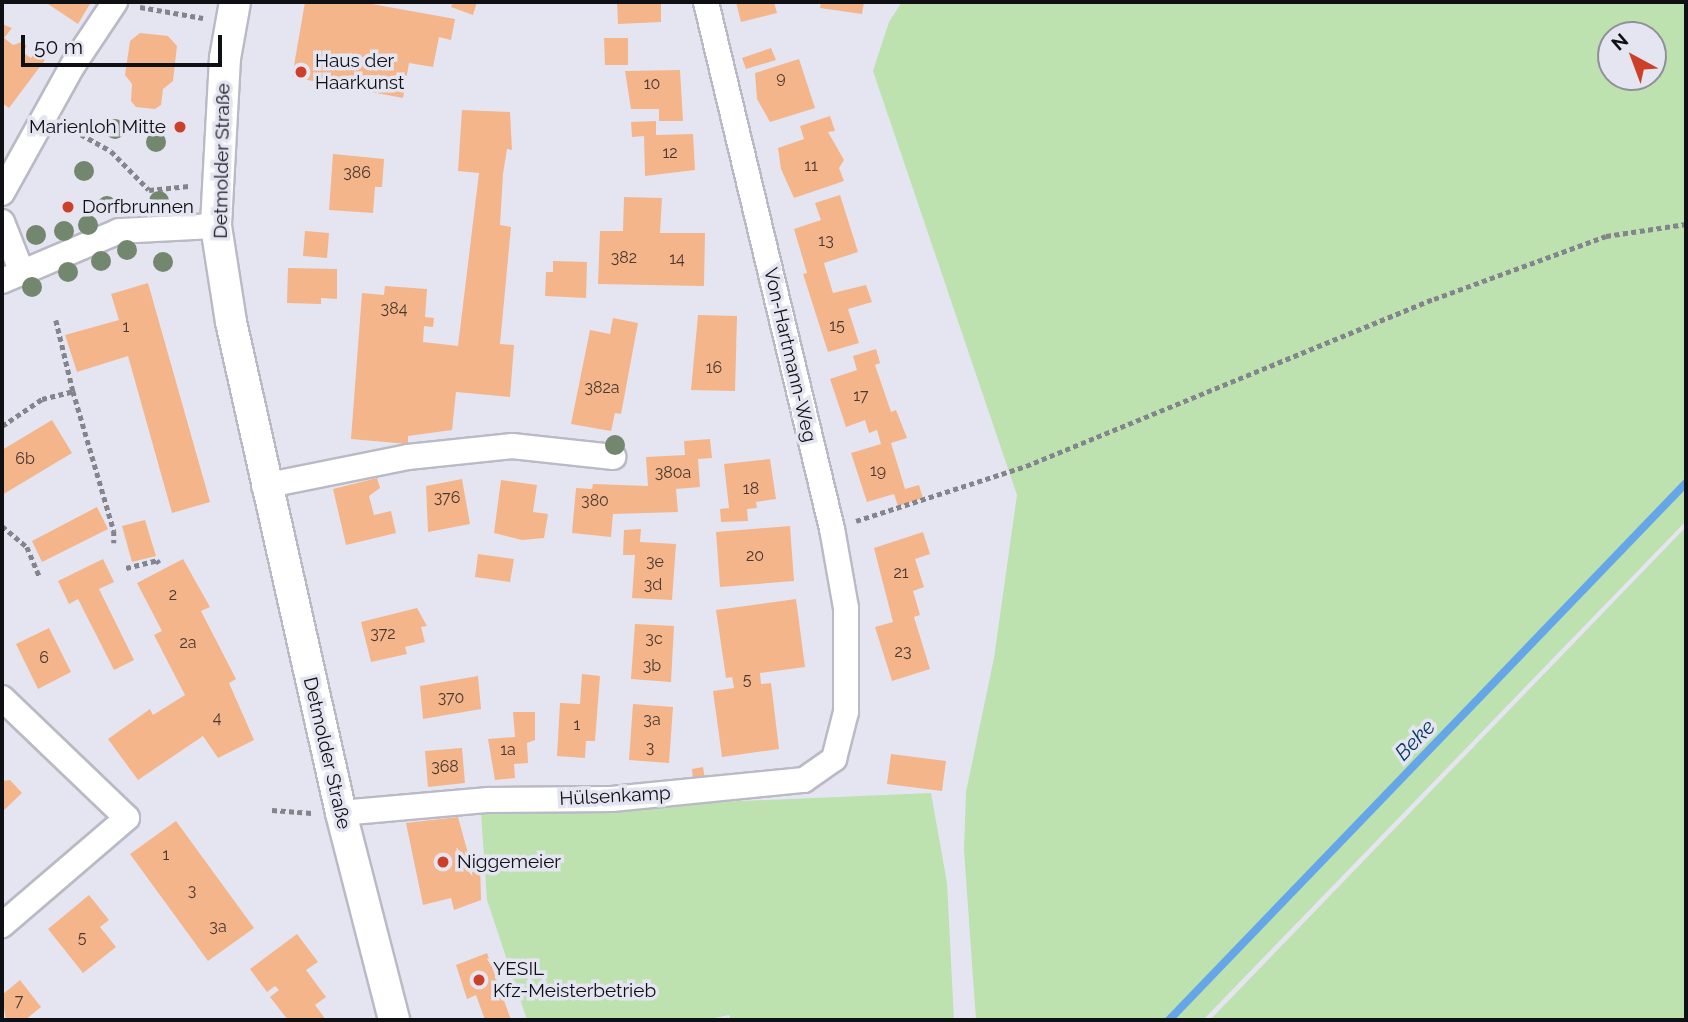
<!DOCTYPE html>
<meta charset="utf-8">
<style>
body{margin:0}
#map{position:relative;width:1688px;height:1022px;overflow:hidden;background:#e4e5f1;font-family:Raleway,sans-serif}
div>[style]{position:absolute}
.green>*{inset:0;background:#bde1af}
.stream>*{height:8px;margin:-4px;padding:0 4px;transform-origin:4px;border-radius:4px;background:#64a6e7}
.building>*{inset:0;background:#f5b58a}
.path>*{height:4.5px;margin-top:-2.25px;transform-origin:0;background:repeating-linear-gradient(90deg,#83848c 0 5px,transparent 0 8.5px)}
.roads{filter:drop-shadow(2px 0 #b9bac5) drop-shadow(-2px 0 #b9bac5) drop-shadow(0 2px #b9bac5) drop-shadow(0 -2px #b9bac5)}
.minor>*{height:24px;margin:-12px;padding:0 12px;transform-origin:12px;border-radius:12px;background:#fff}
.tertiary>*{height:30px;margin:-15px;padding:0 15px;transform-origin:15px;border-radius:15px;background:#fff}
.trees>*{width:20px;height:20px;margin:-10px;border-radius:50%;background:#73876f}
.dots>*{width:19px;height:19px;translate:-50% -50%;box-sizing:border-box;border:4px solid #e4e5f1;border-radius:50%}
span{translate:-50% -50%;white-space:nowrap;text-align:center;line-height:1.15;-webkit-text-stroke:7px #e4e5f1;paint-order:stroke}
.number-label{font-size:16px;color:#483932}
.number-label span{-webkit-text-stroke-width:0}
.poi-label{font-size:19px;color:#0f1014}
.left{translate:0 -50%;text-align:left}
.right{translate:-100% -50%;text-align:right}
.street-label{font-size:19px;color:#0f1014}
.water-label{font-size:21px;color:#083b64;font-style:italic}
.frame{position:absolute;inset:0;border:4px solid #0f1014;pointer-events:none}
.north{position:absolute;left:1597px;top:21px;width:70px;height:70px;box-sizing:border-box;background:#e4e5f1;border:2px solid #8f9099;border-radius:50%;rotate:319deg;font-size:19px;font-weight:700;line-height:28px;text-align:center;color:#0f1014}
.north::after{content:'';display:block;margin:auto;width:24px;height:32px;background:#cc4029;clip-path:polygon(50% 0,100% 100%,50% 72%,0 100%)}
.scale{position:absolute;left:21px;top:35px;width:201px;height:32px;box-sizing:border-box;border:4px solid #0f1014;border-top:0;padding-left:9px;font-size:21px;line-height:24px;white-space:nowrap;color:#0f1014;-webkit-text-stroke:5px #e4e5f1;paint-order:stroke}
</style>
<div id="map">
<div class="green">
<i style="clip-path:polygon(evenodd,902px 2px,1686px 2px,1686px 521px,1203px 1020px,976px 1020px,964px 850px,966px 792px,994px 658px,1017px 495px,873px 71px,889px 22px,902px 2px,1611px 35px,1653px 35px,1653px 77px,1611px 77px,1611px 35px)"></i>
<i style="clip-path:polygon(1686px 527px,1686px 1020px,1210px 1020px)"></i>
<i style="clip-path:polygon(931px 793px,947px 883px,954px 1020px,731px 1020px,729px 1015px,705px 1020px,527px 1020px,487px 900px,481px 812px)"></i>
</div>
<div class="stream">
<i style="left:1169px;top:1020px;width:745px;rotate:-46.09deg"></i>
</div>
<div class="building">
<i style="clip-path:polygon(45px 2px,91px 2px,78px 24px)"></i>
<i style="clip-path:polygon(305px 2px,361px 2px,455px 19px,451px 40px,439px 37px,433px 67px,409px 63px,403px 98px,292px 77px)"></i>
<i style="clip-path:polygon(453px 2px,477px 2px,473px 15px,451px 7px)"></i>
<i style="clip-path:polygon(617px 2px,661px 2px,661px 22px,618px 24px)"></i>
<i style="clip-path:polygon(736px 2px,774px 2px,777px 13px,741px 22px)"></i>
<i style="clip-path:polygon(821px 2px,864px 2px,862px 14px,820px 8px)"></i>
<i style="clip-path:polygon(2px 24px,12px 28px,4px 38px,13px 45px,22px 42px,27px 46px,22px 52px,31px 58px,33px 55px,45px 60px,9px 108px,2px 103px)"></i>
<i style="clip-path:polygon(140px 33px,168px 36px,177px 46px,173px 81px,163px 89px,161px 105px,155px 109px,136px 107px,131px 101px,132px 84px,125px 75px,130px 41px)"></i>
<i style="clip-path:polygon(604px 38px,628px 38px,628px 65px,605px 65px)"></i>
<i style="clip-path:polygon(771px 48px,776px 60px,746px 69px,742px 58px)"></i>
<i style="clip-path:polygon(799px 59px,815px 108px,770px 122px,757px 99px,755px 73px)"></i>
<i style="clip-path:polygon(680px 70px,683px 121px,659px 121px,659px 109px,631px 109px,625px 71px)"></i>
<i style="clip-path:polygon(462px 110px,510px 112px,512px 150px,507px 149px,503px 174px,500px 225px,511px 227px,500px 344px,514px 345px,510px 397px,456px 392px,452px 430px,408px 436px,408px 444px,351px 439px,362px 293px,384px 295px,385px 286px,427px 289px,425px 317px,434px 318px,433px 327px,424px 326px,423px 342px,458px 346px,479px 173px,458px 171px)"></i>
<i style="clip-path:polygon(830px 116px,835px 131px,828px 132px,844px 160px,839px 168px,844px 181px,794px 198px,781px 169px,778px 148px,804px 139px,800px 126px)"></i>
<i style="clip-path:polygon(656px 121px,656px 135px,693px 134px,695px 170px,645px 176px,644px 136px,632px 137px,631px 122px)"></i>
<i style="clip-path:polygon(333px 154px,384px 159px,382px 187px,375px 187px,373px 213px,329px 210px)"></i>
<i style="clip-path:polygon(840px 195px,858px 252px,824px 263px,825px 267px,833px 293px,866px 285px,872px 302px,848px 309px,859px 343px,828px 352px,803px 274px,807px 273px,794px 229px,821px 220px,815px 203px)"></i>
<i style="clip-path:polygon(624px 197px,662px 198px,660px 233px,705px 233px,704px 286px,598px 284px,600px 231px,623px 231px)"></i>
<i style="clip-path:polygon(305px 231px,329px 233px,327px 258px,303px 256px)"></i>
<i style="clip-path:polygon(553px 261px,587px 262px,586px 298px,545px 296px,546px 272px,553px 272px)"></i>
<i style="clip-path:polygon(288px 268px,337px 269px,337px 299px,321px 298px,321px 304px,287px 303px)"></i>
<i style="clip-path:polygon(148px 283px,210px 502px,172px 513px,128px 356px,77px 372px,65px 335px,119px 320px,111px 294px)"></i>
<i style="clip-path:polygon(698px 315px,737px 316px,735px 391px,691px 390px)"></i>
<i style="clip-path:polygon(613px 318px,638px 323px,621px 414px,615px 413px,611px 431px,571px 424px,590px 330px,610px 334px)"></i>
<i style="clip-path:polygon(876px 349px,880px 363px,875px 365px,891px 412px,896px 410px,907px 438px,891px 443px,905px 489px,919px 485px,923px 498px,898px 506px,894px 494px,867px 502px,851px 453px,881px 444px,877px 430px,869px 433px,865px 420px,846px 427px,830px 379px,857px 370px,853px 356px)"></i>
<i style="clip-path:polygon(52px 420px,72px 453px,2px 495px,2px 450px)"></i>
<i style="clip-path:polygon(710px 439px,712px 458px,698px 459px,700px 487px,676px 489px,678px 512px,613px 514px,611px 537px,572px 533px,576px 488px,592px 489px,593px 484px,648px 486px,646px 457px,685px 455px,684px 441px)"></i>
<i style="clip-path:polygon(770px 459px,776px 499px,756px 502px,757px 508px,747px 509px,748px 521px,721px 522px,720px 509px,729px 508px,724px 464px)"></i>
<i style="clip-path:polygon(377px 478px,380px 488px,369px 496px,374px 515px,391px 511px,396px 533px,346px 545px,333px 489px)"></i>
<i style="clip-path:polygon(462px 479px,470px 524px,428px 532px,426px 486px)"></i>
<i style="clip-path:polygon(501px 480px,537px 485px,533px 512px,548px 514px,544px 538px,522px 540px,494px 533px)"></i>
<i style="clip-path:polygon(97px 507px,108px 529px,42px 562px,32px 541px)"></i>
<i style="clip-path:polygon(145px 520px,156px 556px,132px 562px,122px 526px)"></i>
<i style="clip-path:polygon(790px 526px,794px 581px,720px 587px,716px 532px)"></i>
<i style="clip-path:polygon(641px 529px,640px 542px,676px 544px,672px 600px,632px 598px,635px 555px,623px 555px,624px 530px)"></i>
<i style="clip-path:polygon(923px 532px,930px 554px,915px 559px,924px 587px,913px 591px,920px 615px,914px 617px,930px 669px,892px 681px,875px 627px,893px 622px,874px 548px)"></i>
<i style="clip-path:polygon(478px 554px,514px 559px,510px 582px,475px 577px)"></i>
<i style="clip-path:polygon(103px 559px,114px 582px,99px 589px,134px 660px,114px 670px,78px 599px,69px 604px,58px 581px)"></i>
<i style="clip-path:polygon(183px 559px,210px 607px,201px 611px,236px 679px,229px 683px,254px 740px,218px 758px,203px 736px,138px 780px,108px 739px,150px 709px,153px 715px,185px 695px,154px 635px,162px 631px,137px 583px)"></i>
<i style="clip-path:polygon(796px 599px,805px 667px,760px 673px,761px 684px,771px 683px,779px 749px,722px 757px,713px 691px,734px 688px,732px 677px,726px 678px,716px 610px)"></i>
<i style="clip-path:polygon(417px 608px,427px 626px,421px 627px,425px 642px,405px 647px,407px 654px,371px 662px,361px 622px)"></i>
<i style="clip-path:polygon(635px 624px,674px 626px,671px 682px,631px 679px)"></i>
<i style="clip-path:polygon(49px 628px,71px 672px,38px 689px,16px 644px)"></i>
<i style="clip-path:polygon(582px 674px,600px 676px,595px 741px,586px 741px,585px 758px,557px 756px,560px 703px,580px 704px)"></i>
<i style="clip-path:polygon(478px 676px,481px 709px,423px 719px,420px 686px)"></i>
<i style="clip-path:polygon(633px 704px,673px 707px,669px 763px,629px 760px)"></i>
<i style="clip-path:polygon(513px 712px,535px 712px,535px 740px,527px 743px,528px 763px,514px 764px,515px 778px,495px 780px,488px 739px,515px 737px)"></i>
<i style="clip-path:polygon(462px 748px,465px 783px,428px 787px,425px 751px)"></i>
<i style="clip-path:polygon(891px 754px,946px 761px,942px 791px,887px 784px)"></i>
<i style="clip-path:polygon(703px 767px,705px 780px,693px 781px,692px 769px)"></i>
<i style="clip-path:polygon(10px 780px,22px 793px,2px 812px,2px 781px)"></i>
<i style="clip-path:polygon(458px 817px,471px 864px,480px 861px,481px 900px,454px 910px,451px 898px,423px 905px,406px 823px)"></i>
<i style="clip-path:polygon(176px 821px,254px 928px,208px 961px,130px 854px)"></i>
<i style="clip-path:polygon(89px 895px,109px 920px,100px 927px,116px 947px,83px 973px,48px 929px)"></i>
<i style="clip-path:polygon(297px 934px,318px 962px,306px 970px,326px 997px,315px 1005px,326px 1020px,288px 1020px,270px 997px,279px 990px,275px 986px,267px 992px,250px 969px)"></i>
<i style="clip-path:polygon(487px 953px,511px 1020px,485px 1020px,476px 995px,467px 999px,456px 965px)"></i>
<i style="clip-path:polygon(20px 980px,41px 1007px,25px 1020px,6px 1020px,2px 995px)"></i>
</div>
<div class="path">
<i style="left:140px;top:7px;width:64px;rotate:9.9deg"></i>
<i style="left:66px;top:126px;width:51px;rotate:29.1deg"></i>
<i style="left:111px;top:151px;width:54px;rotate:45.7deg"></i>
<i style="left:149px;top:190px;width:40px;rotate:-5.7deg"></i>
<i style="left:56px;top:320px;width:73px;rotate:76.5deg"></i>
<i style="left:2px;top:426px;width:48px;rotate:-34deg"></i>
<i style="left:42px;top:399px;width:32px;rotate:-14deg"></i>
<i style="left:73px;top:391px;width:146px;rotate:73.7deg"></i>
<i style="left:114px;top:531px;width:12px;rotate:90deg"></i>
<i style="left:856px;top:521px;width:179px;rotate:-17.9deg"></i>
<i style="left:1026px;top:466px;width:441px;rotate:-22.3deg"></i>
<i style="left:1434px;top:299px;width:183px;rotate:-20.1deg"></i>
<i style="left:1606px;top:236px;width:81px;rotate:-8.5deg"></i>
<i style="left:2px;top:526px;width:33px;rotate:40deg"></i>
<i style="left:27px;top:547px;width:33px;rotate:67deg"></i>
<i style="left:126px;top:568px;width:32px;rotate:-14deg"></i>
<i style="left:157px;top:560px;width:4px;rotate:56deg"></i>
<i style="left:272px;top:810px;width:40px;rotate:4.3deg"></i>
</div>
<div class="roads">
<div class="minor">
<i style="left:2px;top:193px;width:146px;rotate:-61deg"></i>
<i style="left:73px;top:65px;width:76px;rotate:-56.3deg"></i>
<i style="left:2px;top:222px;width:52px;rotate:68.4deg"></i>
<i style="left:2px;top:281px;width:127px;rotate:-23.1deg"></i>
<i style="left:119px;top:231px;width:97px;rotate:-3deg"></i>
<i style="left:264px;top:486px;width:147px;rotate:-11.4deg"></i>
<i style="left:408px;top:457px;width:105px;rotate:-6deg"></i>
<i style="left:512px;top:446px;width:102px;rotate:6.2deg"></i>
<i style="left:2px;top:698px;width:173px;rotate:43.8deg"></i>
<i style="left:127px;top:818px;width:165px;rotate:139.4deg"></i>
<i style="left:341px;top:813px;width:148px;rotate:-5.1deg"></i>
<i style="left:488px;top:800px;width:124px;rotate:-0.5deg"></i>
<i style="left:612px;top:799px;width:193px;rotate:-5.7deg"></i>
<i style="left:804px;top:780px;width:37px;rotate:-35deg"></i>
<i style="left:834px;top:759px;width:49px;rotate:-75.7deg"></i>
<i style="left:846px;top:712px;width:104px;rotate:-90deg"></i>
<i style="left:846px;top:608px;width:80px;rotate:-100deg"></i>
<i style="left:832px;top:529px;width:542px;rotate:-103.45deg"></i>
</div>
<div class="tertiary">
<i style="left:235px;top:2px;width:57px;rotate:100.1deg"></i>
<i style="left:225px;top:58px;width:168px;rotate:93.1deg"></i>
<i style="left:216px;top:226px;width:97px;rotate:81.1deg"></i>
<i style="left:231px;top:322px;width:503px;rotate:77.37deg"></i>
<i style="left:341px;top:813px;width:214px;rotate:75.6deg"></i>
</div>
</div>
<div class="trees">
<i style="left:115px;top:129px"></i>
<i style="left:156px;top:142px"></i>
<i style="left:84px;top:171px"></i>
<i style="left:159px;top:201px"></i>
<i style="left:107px;top:206px"></i>
<i style="left:88px;top:225px"></i>
<i style="left:64px;top:231px"></i>
<i style="left:36px;top:235px"></i>
<i style="left:127px;top:250px"></i>
<i style="left:101px;top:261px"></i>
<i style="left:163px;top:262px"></i>
<i style="left:68px;top:272px"></i>
<i style="left:32px;top:287px"></i>
<i style="left:615px;top:445px"></i>
</div>
<div class="dots">
<i style="left:301px;top:72px;background:#cc4029"></i>
<i style="left:180px;top:127px;background:#cc4029"></i>
<i style="left:68px;top:207px;background:#cc4029"></i>
<i style="left:443px;top:862px;background:#cc4029"></i>
<i style="left:479px;top:980px;background:#cc4029"></i>
</div>
<div class="number-label">
<span style="left:781px;top:78px">9</span>
<span style="left:652px;top:84px">10</span>
<span style="left:670px;top:153px">12</span>
<span style="left:811px;top:166px">11</span>
<span style="left:357px;top:173px">386</span>
<span style="left:826px;top:241px">13</span>
<span style="left:624px;top:258px">382</span>
<span style="left:677px;top:259px">14</span>
<span style="left:394px;top:309px">384</span>
<span style="left:837px;top:326px">15</span>
<span style="left:126px;top:327px">1</span>
<span style="left:714px;top:368px">16</span>
<span style="left:602px;top:388px">382a</span>
<span style="left:861px;top:396px">17</span>
<span style="left:25px;top:459px">6b</span>
<span style="left:878px;top:471px">19</span>
<span style="left:673px;top:473px">380a</span>
<span style="left:751px;top:489px">18</span>
<span style="left:447px;top:498px">376</span>
<span style="left:595px;top:501px">380</span>
<span style="left:755px;top:556px">20</span>
<span style="left:655px;top:562px">3e</span>
<span style="left:901px;top:573px">21</span>
<span style="left:653px;top:585px">3d</span>
<span style="left:173px;top:595px">2</span>
<span style="left:383px;top:634px">372</span>
<span style="left:654px;top:639px">3c</span>
<span style="left:188px;top:643px">2a</span>
<span style="left:903px;top:652px">23</span>
<span style="left:44px;top:658px">6</span>
<span style="left:652px;top:666px">3b</span>
<span style="left:747px;top:680px">5</span>
<span style="left:451px;top:698px">370</span>
<span style="left:217px;top:718px">4</span>
<span style="left:652px;top:720px">3a</span>
<span style="left:577px;top:725px">1</span>
<span style="left:650px;top:748px">3</span>
<span style="left:508px;top:750px">1a</span>
<span style="left:445px;top:767px">368</span>
<span style="left:166px;top:855px">1</span>
<span style="left:192px;top:891px">3</span>
<span style="left:218px;top:927px">3a</span>
<span style="left:82px;top:938px">5</span>
<span style="left:19px;top:1001px">7</span>
</div>
<div class="poi-label">
<span class="left" style="left:315px;top:72px">Haus der<br>Haarkunst</span>
<span class="right" style="left:166px;top:127px">Marienloh Mitte</span>
<span class="left" style="left:82px;top:207px">Dorfbrunnen</span>
<span class="left" style="left:457px;top:862px">Niggemeier</span>
<span class="left" style="left:493px;top:980px">YESIL<br>Kfz-Meisterbetrieb</span>
</div>
<div class="street-label">
<span style="left:222px;top:161px;rotate:-89deg">Detmolder Straße</span>
<span style="left:790px;top:355px;rotate:77deg">Von-Hartmann-Weg</span>
<span style="left:327px;top:753px;rotate:77deg">Detmolder Straße</span>
<span style="left:615px;top:796px;rotate:-3deg">Hülsenkamp</span>
</div>
<div class="water-label">
<span style="left:1415px;top:740px;rotate:-46deg">Beke</span>
</div>
<div class="frame"></div>
<div class="north">N</div>
<div class="scale">50 m</div>
</div>
